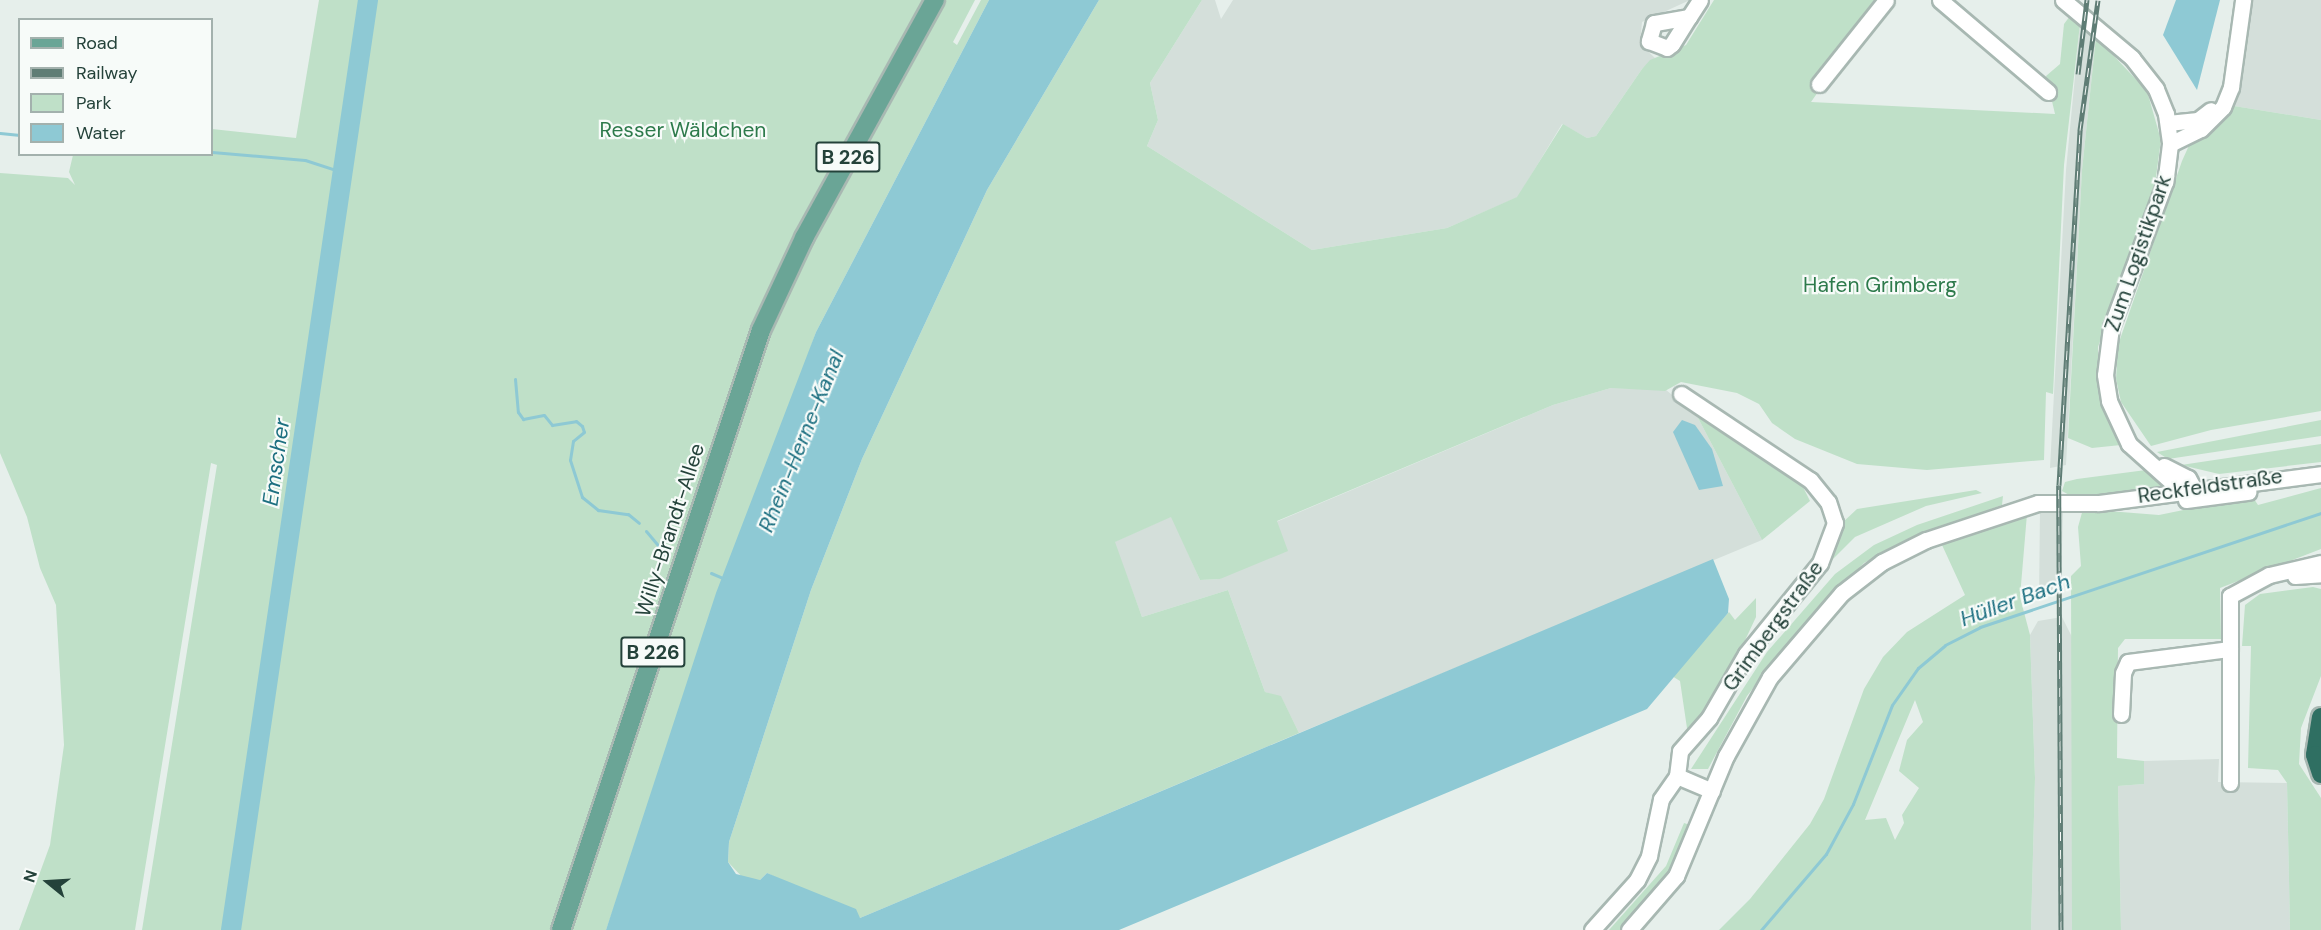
<!DOCTYPE html>
<meta charset="utf-8">
<style>
body{margin:0}
#map{position:relative;width:2321px;height:930px;overflow:hidden;background:#e6efeb;font-family:"DM Sans",sans-serif}
div>[style]{position:absolute}
.built>*{inset:0;background:#d4dfda}
.green>*{inset:0;background:#bfe0c8}
.water>*{inset:0;background:#8ec9d4}
.stream>*{height:3px;margin:-1.5px;padding:0 1.5px;transform-origin:1.5px;border-radius:1.5px;background:#8ec9d4}
.river>*{height:20px;margin:-10px;padding:0 10px;transform-origin:10px;border-radius:10px;background:#8ec9d4}
.roads{filter:drop-shadow(2px 0 #a8b8b2) drop-shadow(-2px 0 #a8b8b2) drop-shadow(0 2px #a8b8b2) drop-shadow(0 -2px #a8b8b2)}
.minor>*{height:15px;margin:-7.5px;padding:0 7.5px;transform-origin:7.5px;border-radius:7.5px;background:#fff}
.major>*{height:18px;margin:-9px;padding:0 9px;transform-origin:9px;border-radius:9px;background:#6aa596}
.highway>*{height:18px;margin:-9px;padding:0 9px;transform-origin:9px;border-radius:9px;background:#2f6f62}
.rail>*{height:5px;margin-top:-2.5px;transform-origin:0;background:repeating-linear-gradient(90deg,#f7fbf9 0 9px,#5f7d75 0 18px);box-sizing:border-box;border-block:2px solid #5f7d75}
span{translate:-50% -50%;white-space:nowrap;text-align:center;line-height:1.15;-webkit-text-stroke:4.5px #f7fbf9;paint-order:stroke}
.shield-label span{padding:2px 4px;background:#f7fbf9;border:2px solid;border-radius:4px;-webkit-text-stroke-width:0}
.shield-label{font-size:20px;color:#24423a;font-weight:700}
.park-label{font-size:21px;color:#2d7a4b}
.street-label{font-size:21px;color:#24423a}
.water-label{font-size:22px;color:#1c6f80;font-style:italic}
.legend{position:absolute;left:18px;top:18px;width:195px;height:138px;box-sizing:border-box;background:#f7fbf9;border:2px solid #a3b1ad;margin:0;padding:8px 10px;list-style:none;font-size:18px;color:#24423a}
.legend li{display:flex;align-items:center;gap:12px;height:30px}
.legend b{width:30px;border:2px solid #a3b1ad}
.north{position:absolute;left:18px;top:852px;width:60px;height:60px;-webkit-text-stroke:4px #f7fbf9;paint-order:stroke;rotate:288deg;font-size:16px;font-weight:700;line-height:24px;text-align:center;color:#24423a}
.north::after{content:'';display:block;margin:auto;width:21px;height:27px;background:#24423a;clip-path:polygon(50% 0,100% 100%,50% 72%,0 100%)}
</style>
<div id="map">
<div class="built">
<i style="clip-path:polygon(1202px 0,1215px 0,1221px 19px,1233px 0,1690px 0,1642px 22px,1640px 44px,1655px 58px,1642px 69px,1596px 136px,1587px 138px,1562px 124px,1518px 197px,1447px 228px,1312px 250px,1147px 146px,1158px 120px,1150px 83px)"></i>
<i style="clip-path:polygon(2249px 0,2321px 0,2321px 120px,2228px 105px)"></i>
<i style="clip-path:polygon(2080px 24px,2096px 37px,2082px 170px,2066px 465px,2050px 468px,2066px 170px)"></i>
<i style="clip-path:polygon(1611px 388px,1665px 389px,1697px 416px,1762px 540px,1299px 733px,1281px 697px,1265px 692px,1228px 590px,1142px 617px,1114px 542px,1172px 516px,1200px 580px,1220px 579px,1276px 522px,1553px 405px)"></i>
<i style="clip-path:polygon(2040px 510px,2063px 510px,2061px 583px,2039px 599px)"></i>
<i style="clip-path:polygon(2062px 617px,2073px 639px,2072px 930px,2031px 930px,2035px 778px,2030px 635px,2038px 621px)"></i>
<i style="clip-path:polygon(2219px 759px,2218px 782px,2287px 783px,2290px 930px,2121px 930px,2118px 786px,2144px 784px,2144px 761px)"></i>
</div>
<div class="green">
<i style="clip-path:polygon(319px 0,975px 0,953px 42px,957px 45px,981px 0,989px 0,816px 332px,606px 930px,142px 930px,217px 465px,211px 463px,135px 930px,19px 930px,50px 845px,64px 745px,56px 605px,40px 568px,27px 517px,0 453px,0 173px,68px 178px,75px 185px,69px 172px,73px 155px,212px 154px,212px 129px,296px 138px)"></i>
<i style="clip-path:polygon(1099px 0,1202px 0,1150px 83px,1158px 120px,1147px 146px,1312px 250px,1447px 228px,1517px 197px,1563px 124px,1587px 138px,1596px 136px,1642px 69px,1650px 60px,1686px 45px,1714px 0,1882px 0,1811px 102px,2055px 114px,2046px 76px,2060px 64px,2064px 24px,2070px 16px,2080px 24px,2064px 165px,2053px 394px,2046px 392px,2044px 460px,1927px 470px,1857px 464px,1795px 439px,1772px 423px,1759px 404px,1737px 393px,1681px 382px,1665px 391px,1611px 388px,1553px 405px,1277px 521px,1288px 551px,1220px 579px,1200px 580px,1171px 517px,1115px 542px,1142px 617px,1228px 590px,1265px 692px,1281px 696px,1299px 733px,860px 918px,767px 873px,760px 880px,744px 879px,728px 862px,729px 842px,811px 590px,862px 459px,987px 190px)"></i>
<i style="clip-path:polygon(2096px 37px,2147px 91px,2161px 140px,2155px 184px,2098px 347px,2100px 401px,2121px 445px,2092px 448px,2068px 438px,2082px 170px)"></i>
<i style="clip-path:polygon(2228px 105px,2321px 120px,2321px 411px,2211px 430px,2151px 446px,2121px 402px,2116px 379px,2118px 345px,2182px 161px,2191px 141px)"></i>
<i style="clip-path:polygon(1697px 416px,1802px 485px,1810px 501px,1762px 540px)"></i>
<i style="clip-path:polygon(2321px 420px,2321px 436px,2168px 459px,2157px 452px)"></i>
<i style="clip-path:polygon(2321px 444px,2321px 462px,2219px 474px,2181px 465px)"></i>
<i style="clip-path:polygon(2146px 470px,2161px 483px,2158px 489px,2121px 496px,2071px 496px,2062px 491px,2065px 482px,2077px 479px)"></i>
<i style="clip-path:polygon(2321px 488px,2321px 549px,2220px 588px,2221px 639px,2125px 639px,2118px 648px,2117px 758px,2144px 761px,2144px 784px,2118px 786px,2121px 930px,2072px 930px,2071px 576px,2081px 566px,2078px 527px,2083px 509px,2159px 515px,2252px 496px,2258px 505px)"></i>
<i style="clip-path:polygon(1976px 490px,1982px 493px,1926px 506px,1855px 537px,1820px 572px,1841px 524px,1857px 509px)"></i>
<i style="clip-path:polygon(2003px 496px,2002px 505px,1920px 535px,1864px 563px,1782px 650px,1747px 696px,1708px 769px,1691px 769px,1767px 652px,1835px 574px,1874px 545px,1917px 525px)"></i>
<i style="clip-path:polygon(evenodd,2027px 514px,2020px 597px,2030px 635px,2035px 778px,2031px 930px,1719px 930px,1750px 899px,1810px 824px,1824px 799px,1864px 689px,1883px 657px,1907px 632px,1965px 595px,1942px 545px,1973px 528px,2027px 514px,1915px 700px,1923px 722px,1907px 740px,1899px 771px,1919px 788px,1902px 815px,1904px 823px,1895px 840px,1886px 818px,1865px 820px,1915px 700px)"></i>
<i style="clip-path:polygon(2313px 587px,2321px 589px,2321px 676px,2301px 728px,2299px 764px,2321px 798px,2321px 930px,2290px 930px,2287px 783px,2278px 770px,2248px 768px,2251px 646px,2242px 646px,2245px 605px,2260px 594px)"></i>
<i style="clip-path:polygon(1756px 598px,1756px 617px,1740px 651px,1688px 735px,1680px 681px,1672px 676px,1729px 612px,1735px 620px)"></i>
<i style="clip-path:polygon(1684px 823px,1693px 826px,1663px 886px,1620px 930px,1609px 930px,1666px 866px)"></i>
</div>
<div class="water">
<i style="clip-path:polygon(989px 0,1099px 0,987px 190px,862px 459px,811px 590px,729px 842px,728px 862px,736px 874px,760px 880px,767px 873px,856px 909px,860px 918px,1713px 559px,1729px 599px,1728px 613px,1647px 709px,1119px 930px,606px 930px,716px 593px,816px 332px)"></i>
<i style="clip-path:polygon(2176px 0,2220px 0,2197px 90px,2163px 35px)"></i>
<i style="clip-path:polygon(1682px 420px,1695px 425px,1712px 449px,1723px 486px,1699px 490px,1673px 432px)"></i>
</div>
<div class="stream">
<i style="left:0;top:133px;width:20px;rotate:6deg"></i>
<i style="left:212px;top:152px;width:93px;rotate:4.9deg"></i>
<i style="left:305px;top:160px;width:40px;rotate:18deg"></i>
<i style="left:515px;top:379px;width:33px;rotate:85deg"></i>
<i style="left:518px;top:412px;width:9px;rotate:54deg"></i>
<i style="left:523px;top:419px;width:21px;rotate:-11deg"></i>
<i style="left:544px;top:415px;width:13px;rotate:51deg"></i>
<i style="left:552px;top:425px;width:24px;rotate:-9deg"></i>
<i style="left:576px;top:421px;width:8px;rotate:40deg"></i>
<i style="left:582px;top:426px;width:6px;rotate:72deg"></i>
<i style="left:584px;top:432px;width:14px;rotate:141deg"></i>
<i style="left:573px;top:441px;width:19px;rotate:99deg"></i>
<i style="left:570px;top:460px;width:39px;rotate:72deg"></i>
<i style="left:582px;top:497px;width:21px;rotate:39deg"></i>
<i style="left:598px;top:510px;width:30px;rotate:8deg"></i>
<i style="left:628px;top:514px;width:14px;rotate:39deg"></i>
<i style="left:646px;top:531px;width:33px;rotate:50deg"></i>
<i style="left:711px;top:573px;width:13px;rotate:23deg"></i>
<i style="left:1761px;top:930px;width:100px;rotate:-49.5deg"></i>
<i style="left:1826px;top:854px;width:57px;rotate:-61.6deg"></i>
<i style="left:1853px;top:804px;width:106px;rotate:-68.5deg"></i>
<i style="left:1892px;top:705px;width:45px;rotate:-54.9deg"></i>
<i style="left:1918px;top:668px;width:35px;rotate:-40deg"></i>
<i style="left:1945px;top:645px;width:39px;rotate:-27deg"></i>
<i style="left:1980px;top:627px;width:360px;rotate:-18.5deg"></i>
</div>
<div class="river">
<i style="left:231px;top:930px;width:940px;rotate:-81.62deg"></i>
</div>
<div class="roads">
<div class="minor">
<i style="left:1940px;top:0;width:142px;rotate:40.4deg"></i>
<i style="left:2063px;top:0;width:90px;rotate:40deg"></i>
<i style="left:2132px;top:58px;width:39px;rotate:52deg"></i>
<i style="left:2156px;top:89px;width:27px;rotate:68deg"></i>
<i style="left:2166px;top:114px;width:30px;rotate:82deg"></i>
<i style="left:2170px;top:144px;width:38px;rotate:97deg"></i>
<i style="left:2165px;top:182px;width:155px;rotate:110.4deg"></i>
<i style="left:2111px;top:327px;width:48px;rotate:97.1deg"></i>
<i style="left:2105px;top:375px;width:26px;rotate:81deg"></i>
<i style="left:2109px;top:401px;width:47px;rotate:65.1deg"></i>
<i style="left:2129px;top:444px;width:76px;rotate:41.8deg"></i>
<i style="left:1689px;top:17px;width:36px;rotate:170deg"></i>
<i style="left:1654px;top:23px;width:19px;rotate:106deg"></i>
<i style="left:1649px;top:41px;width:19px;rotate:21deg"></i>
<i style="left:1667px;top:48px;width:6px;rotate:-39deg"></i>
<i style="left:1672px;top:44px;width:32px;rotate:-58deg"></i>
<i style="left:1689px;top:17px;width:20px;rotate:-57deg"></i>
<i style="left:1819px;top:84px;width:107px;rotate:-51.4deg"></i>
<i style="left:2168px;top:123px;width:30px;rotate:-6deg"></i>
<i style="left:2198px;top:120px;width:16px;rotate:-38deg"></i>
<i style="left:2170px;top:144px;width:34px;rotate:-26deg"></i>
<i style="left:2201px;top:129px;width:31px;rotate:-45deg"></i>
<i style="left:2223px;top:107px;width:22px;rotate:-68deg"></i>
<i style="left:2231px;top:87px;width:88px;rotate:-82.1deg"></i>
<i style="left:2164px;top:466px;width:27px;rotate:27deg"></i>
<i style="left:2188px;top:478px;width:21px;rotate:61deg"></i>
<i style="left:2186px;top:500px;width:63px;rotate:-7.4deg"></i>
<i style="left:2295px;top:576px;width:26px;rotate:-4deg"></i>
<i style="left:2121px;top:714px;width:41px;rotate:-87.2deg"></i>
<i style="left:2123px;top:673px;width:12px;rotate:-66deg"></i>
<i style="left:2128px;top:662px;width:103px;rotate:-7.3deg"></i>
<i style="left:1677px;top:776px;width:25px;rotate:-83deg"></i>
<i style="left:1680px;top:751px;width:44px;rotate:-48.7deg"></i>
<i style="left:1709px;top:718px;width:74px;rotate:-60deg"></i>
<i style="left:1746px;top:654px;width:117px;rotate:-50.9deg"></i>
<i style="left:1820px;top:563px;width:43px;rotate:-69.4deg"></i>
<i style="left:1835px;top:523px;width:22px;rotate:-108deg"></i>
<i style="left:1828px;top:502px;width:28px;rotate:-129deg"></i>
<i style="left:1810px;top:480px;width:155px;rotate:-146.3deg"></i>
<i style="left:1677px;top:776px;width:38px;rotate:23deg"></i>
<i style="left:2230px;top:783px;width:187px;rotate:-90deg"></i>
<i style="left:2230px;top:596px;width:44px;rotate:-28.3deg"></i>
<i style="left:2269px;top:575px;width:53px;rotate:-13deg"></i>
<i style="left:1592px;top:930px;width:67px;rotate:-48deg"></i>
<i style="left:1637px;top:880px;width:27px;rotate:-63deg"></i>
<i style="left:1649px;top:856px;width:58px;rotate:-78.1deg"></i>
<i style="left:1661px;top:799px;width:28px;rotate:-55deg"></i>
<i style="left:1629px;top:930px;width:72px;rotate:-49deg"></i>
<i style="left:1676px;top:876px;width:130px;rotate:-67.4deg"></i>
<i style="left:1726px;top:756px;width:90px;rotate:-60.9deg"></i>
<i style="left:1770px;top:677px;width:111px;rotate:-49.4deg"></i>
<i style="left:1842px;top:593px;width:51px;rotate:-37.8deg"></i>
<i style="left:1882px;top:562px;width:49px;rotate:-26.6deg"></i>
<i style="left:1926px;top:540px;width:118px;rotate:-18.3deg"></i>
<i style="left:2038px;top:503px;width:61px"></i>
<i style="left:2099px;top:503px;width:224px;rotate:-7.4deg"></i>
</div>
<div class="major">
<i style="left:561px;top:930px;width:632px;rotate:-71.57deg"></i>
<i style="left:761px;top:330px;width:102px;rotate:-64.9deg"></i>
<i style="left:804px;top:238px;width:272px;rotate:-61.2deg"></i>
</div>
<div class="highway">
<i style="left:2321px;top:717px;width:38px;rotate:99deg"></i>
<i style="left:2315px;top:755px;width:20px;rotate:72deg"></i>
</div>
</div>
<div class="rail">
<i style="left:2078px;top:74px;width:75px;rotate:-83.1deg"></i>
<i style="left:2061px;top:930px;width:445px;rotate:-90.3deg"></i>
<i style="left:2059px;top:485px;width:356px;rotate:-86.6deg"></i>
<i style="left:2080px;top:130px;width:131px;rotate:-82.1deg"></i>
</div>
<div class="shield-label">
<span style="left:848px;top:157px">B 226</span>
<span style="left:653px;top:652px">B 226</span>
</div>
<div class="park-label">
<span style="left:683px;top:130px">Resser Wäldchen</span>
<span style="left:1880px;top:285px">Hafen Grimberg</span>
</div>
<div class="street-label">
<span style="left:2138px;top:253px;rotate:-71deg">Zum Logistikpark</span>
<span style="left:2210px;top:486px;rotate:-8deg">Reckfeldstraße</span>
<span style="left:670px;top:530px;rotate:-72deg">Willy-Brandt-Allee</span>
<span style="left:1773px;top:626px;rotate:-54deg">Grimbergstraße</span>
</div>
<div class="water-label">
<span style="left:801px;top:441px;rotate:-68deg">Rhein-Herne-Kanal</span>
<span style="left:276px;top:462px;rotate:-82deg">Emscher</span>
<span style="left:2015px;top:600px;rotate:-20deg">Hüller Bach</span>
</div>
<ul class="legend">
<li><b style="height:8px;background:#6aa596"></b>Road</li>
<li><b style="height:8px;background:#5f7d75"></b>Railway</li>
<li><b style="height:16px;background:#bfe0c8"></b>Park</li>
<li><b style="height:16px;background:#8ec9d4"></b>Water</li>
</ul>
<div class="north">N</div>
</div>
